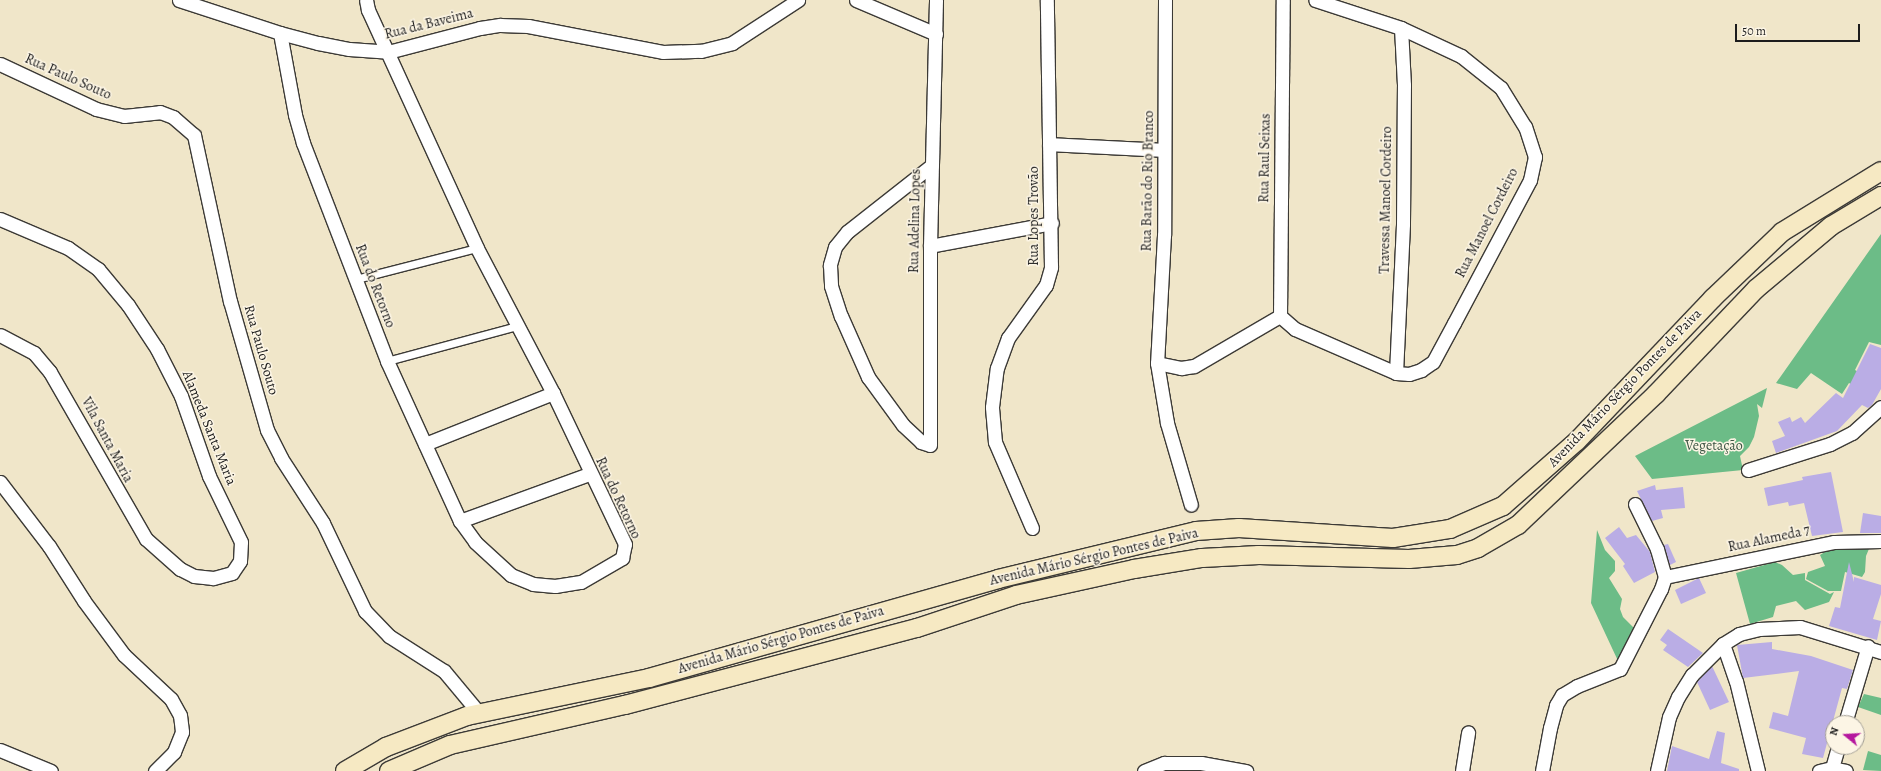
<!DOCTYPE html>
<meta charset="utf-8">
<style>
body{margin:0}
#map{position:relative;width:1881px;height:771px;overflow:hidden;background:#f0e6c9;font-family:Alegreya,serif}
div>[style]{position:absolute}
.forest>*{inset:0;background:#6cbc87}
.building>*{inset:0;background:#baade5}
.roads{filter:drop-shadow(1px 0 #3c3a36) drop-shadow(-1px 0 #3c3a36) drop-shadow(0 1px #3c3a36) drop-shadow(0 -1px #3c3a36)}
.lane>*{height:7px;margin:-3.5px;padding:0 3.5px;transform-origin:3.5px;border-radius:3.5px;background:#fff}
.street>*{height:13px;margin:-6.5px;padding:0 6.5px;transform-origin:6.5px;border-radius:6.5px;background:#fff}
.secondary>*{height:18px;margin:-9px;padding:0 9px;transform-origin:9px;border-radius:9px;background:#f6e9c3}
span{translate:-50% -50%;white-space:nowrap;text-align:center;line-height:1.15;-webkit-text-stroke:3px #fcf5e5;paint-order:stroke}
.street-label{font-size:14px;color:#1c1c1c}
.park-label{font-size:14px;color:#3c5644}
.north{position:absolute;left:1825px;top:715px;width:40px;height:40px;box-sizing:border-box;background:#fcf5e5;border:1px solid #a29e95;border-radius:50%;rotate:288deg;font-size:11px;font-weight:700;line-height:16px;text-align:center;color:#1c1c1c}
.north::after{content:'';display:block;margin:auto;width:14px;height:18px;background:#b5179e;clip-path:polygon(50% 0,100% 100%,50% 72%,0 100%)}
.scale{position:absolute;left:1735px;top:24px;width:125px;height:18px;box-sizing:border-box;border:2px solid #1c1c1c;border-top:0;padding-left:5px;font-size:12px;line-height:14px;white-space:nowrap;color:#1c1c1c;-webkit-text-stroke:3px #fcf5e5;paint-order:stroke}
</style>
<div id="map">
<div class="forest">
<i style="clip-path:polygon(1881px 234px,1881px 345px,1869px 342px,1855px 370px,1880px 385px,1875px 398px,1849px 383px,1842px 394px,1811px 373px,1797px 389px,1776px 383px)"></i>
<i style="clip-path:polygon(1767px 388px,1762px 408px,1757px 404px,1759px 416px,1754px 437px,1749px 447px,1740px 456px,1743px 470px,1652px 479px,1635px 456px)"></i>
<i style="clip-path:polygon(1597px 530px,1605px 550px,1615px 561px,1615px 571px,1609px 578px,1622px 599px,1620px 609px,1623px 617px,1636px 630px,1619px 663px,1591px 603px)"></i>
<i style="clip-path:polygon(1864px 542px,1871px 544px,1866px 556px,1865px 572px,1862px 577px,1845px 572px,1841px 591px,1828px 591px,1806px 579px,1808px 572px,1825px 566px,1820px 555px,1833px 547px,1847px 548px)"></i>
<i style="clip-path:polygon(1775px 562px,1782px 565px,1793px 575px,1805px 573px,1805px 580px,1830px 594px,1834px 592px,1829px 602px,1805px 610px,1796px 601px,1776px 606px,1773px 617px,1750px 624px,1736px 573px)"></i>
<i style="clip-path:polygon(1864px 694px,1881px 698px,1881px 715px,1858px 707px)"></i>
<i style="clip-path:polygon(1868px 751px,1881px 755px,1881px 771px,1863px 770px)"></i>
</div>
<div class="building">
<i style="clip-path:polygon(1870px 344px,1881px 348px,1881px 389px,1872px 405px,1868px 408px,1862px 405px,1837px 431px,1776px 453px,1772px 441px,1785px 436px,1778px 422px,1790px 417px,1792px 422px,1801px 417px,1805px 423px,1836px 393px,1843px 398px)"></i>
<i style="clip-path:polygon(1831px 472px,1843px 532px,1812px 536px,1804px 503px,1789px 506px,1788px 502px,1768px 506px,1764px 488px,1803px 480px,1802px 477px)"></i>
<i style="clip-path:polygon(1655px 485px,1656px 490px,1683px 487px,1685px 508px,1661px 510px,1663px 518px,1652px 521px,1637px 491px)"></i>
<i style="clip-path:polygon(1863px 513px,1881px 516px,1881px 533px,1860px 533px)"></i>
<i style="clip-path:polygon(1619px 527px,1627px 538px,1636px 535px,1650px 552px,1655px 572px,1634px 583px,1623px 566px,1625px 564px,1605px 538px)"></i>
<i style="clip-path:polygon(1668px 544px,1676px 562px,1670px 565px,1664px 545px)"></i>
<i style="clip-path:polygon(1849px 562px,1854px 582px,1854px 577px,1881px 585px,1881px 594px,1873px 619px,1881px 621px,1877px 640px,1829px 626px,1835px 607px,1840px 608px)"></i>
<i style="clip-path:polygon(1699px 578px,1706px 593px,1681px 604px,1675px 590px)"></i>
<i style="clip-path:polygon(1668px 629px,1703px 653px,1688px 667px,1663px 650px,1667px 645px,1660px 640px)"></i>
<i style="clip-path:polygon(1772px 642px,1772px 649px,1811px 656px,1853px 670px,1847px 689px,1842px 688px,1823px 758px,1802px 754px,1806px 738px,1769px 728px,1773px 712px,1788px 716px,1799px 671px,1743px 678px,1737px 645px)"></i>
<i style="clip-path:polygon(1712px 666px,1729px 702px,1710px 710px,1697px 682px)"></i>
<i style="clip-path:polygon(1717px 731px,1725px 733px,1721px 763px,1739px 769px,1739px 771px,1667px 771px,1672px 746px,1709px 759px)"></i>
</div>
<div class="roads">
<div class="lane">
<i style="left:356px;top:279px;width:125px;rotate:-14.4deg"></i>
<i style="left:387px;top:361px;width:135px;rotate:-15.1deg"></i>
</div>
<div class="street">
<i style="left:179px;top:0;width:106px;rotate:18.1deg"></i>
<i style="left:280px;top:33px;width:39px;rotate:15deg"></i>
<i style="left:318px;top:43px;width:32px;rotate:11deg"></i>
<i style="left:349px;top:49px;width:39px;rotate:4deg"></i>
<i style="left:388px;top:52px;width:95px;rotate:-14.6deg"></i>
<i style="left:480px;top:28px;width:20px;rotate:-9deg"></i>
<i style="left:500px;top:25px;width:28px;rotate:2deg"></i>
<i style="left:528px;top:26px;width:137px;rotate:10.9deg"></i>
<i style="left:663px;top:52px;width:38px;rotate:-2deg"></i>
<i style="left:701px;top:51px;width:32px;rotate:-14deg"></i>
<i style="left:732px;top:43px;width:79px;rotate:-33.1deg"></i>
<i style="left:856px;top:0;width:87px;rotate:23deg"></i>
<i style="left:1165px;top:0;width:235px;rotate:90.2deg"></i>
<i style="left:1164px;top:235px;width:128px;rotate:93.1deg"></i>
<i style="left:1157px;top:363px;width:61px;rotate:80.5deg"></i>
<i style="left:1167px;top:423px;width:85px;rotate:73.7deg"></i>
<i style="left:280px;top:33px;width:83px;rotate:79.6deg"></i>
<i style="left:295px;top:115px;width:29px;rotate:74deg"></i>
<i style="left:303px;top:143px;width:234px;rotate:68.9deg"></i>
<i style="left:387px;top:361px;width:176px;rotate:65.5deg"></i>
<i style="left:460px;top:521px;width:26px;rotate:54deg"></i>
<i style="left:475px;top:542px;width:49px;rotate:42.5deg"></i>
<i style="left:511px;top:575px;width:24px;rotate:22deg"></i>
<i style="left:533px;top:584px;width:22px;rotate:5deg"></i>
<i style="left:555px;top:586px;width:26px;rotate:-9deg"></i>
<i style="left:581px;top:582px;width:48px;rotate:-30.3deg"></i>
<i style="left:622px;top:558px;width:14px;rotate:-78deg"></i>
<i style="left:625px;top:544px;width:167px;rotate:-115.5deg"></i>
<i style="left:553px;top:393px;width:164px;rotate:-117.7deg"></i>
<i style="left:477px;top:248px;width:262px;rotate:-114.6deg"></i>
<i style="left:368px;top:10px;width:10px;rotate:-101deg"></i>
<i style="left:0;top:64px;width:106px;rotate:25.1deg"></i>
<i style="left:96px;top:109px;width:29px;rotate:14deg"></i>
<i style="left:124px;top:116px;width:36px;rotate:-6deg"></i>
<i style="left:160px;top:112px;width:14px;rotate:21deg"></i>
<i style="left:173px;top:117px;width:28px;rotate:41deg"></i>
<i style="left:194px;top:135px;width:170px;rotate:77.8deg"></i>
<i style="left:230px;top:301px;width:134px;rotate:74deg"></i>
<i style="left:267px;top:430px;width:31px;rotate:63deg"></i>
<i style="left:281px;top:458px;width:77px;rotate:57.1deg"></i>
<i style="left:323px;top:523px;width:98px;rotate:64.5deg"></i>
<i style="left:365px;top:611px;width:35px;rotate:46deg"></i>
<i style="left:389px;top:636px;width:65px;rotate:32.5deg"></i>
<i style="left:444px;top:671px;width:55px;rotate:50.2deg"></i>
<i style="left:1049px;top:144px;width:115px;rotate:3deg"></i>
<i style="left:932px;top:165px;width:108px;rotate:141.8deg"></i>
<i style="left:847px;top:232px;width:19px;rotate:129deg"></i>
<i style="left:835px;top:247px;width:19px;rotate:106deg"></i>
<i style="left:830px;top:265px;width:21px;rotate:87deg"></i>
<i style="left:831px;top:286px;width:32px;rotate:72deg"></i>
<i style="left:841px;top:316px;width:67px;rotate:66.1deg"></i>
<i style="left:868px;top:377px;width:59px;rotate:53.9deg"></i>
<i style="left:903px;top:425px;width:25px;rotate:43deg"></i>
<i style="left:921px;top:442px;width:9px;rotate:18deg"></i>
<i style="left:930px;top:445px;width:199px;rotate:-90deg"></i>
<i style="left:930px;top:246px;width:246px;rotate:-88.6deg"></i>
<i style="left:0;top:219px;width:74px;rotate:23.1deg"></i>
<i style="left:68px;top:248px;width:37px;rotate:35deg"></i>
<i style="left:98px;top:269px;width:47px;rotate:50.2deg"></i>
<i style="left:128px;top:305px;width:53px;rotate:56.6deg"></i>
<i style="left:157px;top:349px;width:53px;rotate:62.9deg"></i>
<i style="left:181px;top:396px;width:85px;rotate:70.7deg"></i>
<i style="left:209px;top:476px;width:73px;rotate:64.1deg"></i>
<i style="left:241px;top:542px;width:19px;rotate:93deg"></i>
<i style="left:240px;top:561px;width:14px;rotate:124deg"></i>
<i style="left:232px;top:573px;width:20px;rotate:165deg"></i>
<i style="left:213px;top:578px;width:19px;rotate:-174deg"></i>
<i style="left:194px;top:576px;width:16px;rotate:-153deg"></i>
<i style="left:180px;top:569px;width:45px;rotate:-138.6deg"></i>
<i style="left:146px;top:539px;width:193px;rotate:-119.9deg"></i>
<i style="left:50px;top:372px;width:25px;rotate:-130deg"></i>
<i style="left:34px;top:353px;width:38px;rotate:-152deg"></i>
<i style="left:930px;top:246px;width:124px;rotate:-10.7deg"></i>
<i style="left:1280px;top:316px;width:20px;rotate:41deg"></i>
<i style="left:1295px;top:329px;width:110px;rotate:23.5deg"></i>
<i style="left:1396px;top:373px;width:13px;rotate:4deg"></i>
<i style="left:1409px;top:374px;width:13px;rotate:-18deg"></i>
<i style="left:1421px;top:370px;width:14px;rotate:-34deg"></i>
<i style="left:1433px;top:362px;width:44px;rotate:-61.7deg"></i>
<i style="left:1454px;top:323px;width:162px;rotate:-62deg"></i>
<i style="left:1530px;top:180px;width:24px;rotate:-78deg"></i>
<i style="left:1535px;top:157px;width:32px;rotate:-108deg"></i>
<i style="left:1525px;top:127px;width:46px;rotate:-121.6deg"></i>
<i style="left:1501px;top:88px;width:51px;rotate:-141.3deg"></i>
<i style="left:1461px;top:56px;width:66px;rotate:-155deg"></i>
<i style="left:1401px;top:28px;width:90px;rotate:-162deg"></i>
<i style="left:1280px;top:316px;width:316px;rotate:-89.5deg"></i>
<i style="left:1157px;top:363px;width:25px;rotate:12deg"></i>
<i style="left:1181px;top:368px;width:13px;rotate:-9deg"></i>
<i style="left:1194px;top:366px;width:99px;rotate:-30.2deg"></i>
<i style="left:1396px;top:373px;width:149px;rotate:-87.3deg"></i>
<i style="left:1403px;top:224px;width:139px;rotate:-89.6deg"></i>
<i style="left:1404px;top:85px;width:57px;rotate:-93deg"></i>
<i style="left:425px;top:444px;width:138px;rotate:-21.7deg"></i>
<i style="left:1748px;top:470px;width:86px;rotate:-17.6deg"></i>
<i style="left:1830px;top:444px;width:25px;rotate:-27deg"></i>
<i style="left:1852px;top:433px;width:39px;rotate:-42deg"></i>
<i style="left:0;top:482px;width:81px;rotate:52.6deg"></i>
<i style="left:49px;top:546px;width:65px;rotate:57.5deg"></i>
<i style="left:84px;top:601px;width:67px;rotate:53.5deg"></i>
<i style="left:124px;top:655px;width:64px;rotate:43.1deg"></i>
<i style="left:171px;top:699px;width:18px;rotate:61deg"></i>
<i style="left:180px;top:715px;width:17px;rotate:83deg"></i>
<i style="left:182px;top:732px;width:22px;rotate:112deg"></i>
<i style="left:174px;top:752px;width:27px;rotate:135deg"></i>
<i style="left:460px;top:521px;width:137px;rotate:-20deg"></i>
<i style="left:1032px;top:528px;width:94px;rotate:-113.3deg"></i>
<i style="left:995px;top:442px;width:35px;rotate:-95deg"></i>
<i style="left:992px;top:407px;width:39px;rotate:-83deg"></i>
<i style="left:997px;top:368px;width:32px;rotate:-70deg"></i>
<i style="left:1008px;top:338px;width:65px;rotate:-54.4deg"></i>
<i style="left:1046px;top:285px;width:19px;rotate:-74deg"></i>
<i style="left:1051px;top:267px;width:267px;rotate:-90.9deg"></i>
<i style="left:1665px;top:577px;width:173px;rotate:-11.7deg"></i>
<i style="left:1834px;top:542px;width:47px;rotate:-1.2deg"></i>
<i style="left:1723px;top:644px;width:39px;rotate:71deg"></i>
<i style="left:1736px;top:681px;width:93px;rotate:76.3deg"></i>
<i style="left:1845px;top:723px;width:80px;rotate:-73.4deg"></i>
<i style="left:0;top:750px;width:55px;rotate:22.4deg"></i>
<i style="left:1832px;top:768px;width:22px;rotate:-74deg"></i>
<i style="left:1144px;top:771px;width:22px;rotate:-22deg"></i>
<i style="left:1164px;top:763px;width:37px"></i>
<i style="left:1201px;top:763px;width:46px;rotate:10.1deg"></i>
<i style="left:1462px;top:771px;width:39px;rotate:-81deg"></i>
<i style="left:1542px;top:771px;width:44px;rotate:-79.5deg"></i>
<i style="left:1550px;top:728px;width:24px;rotate:-75deg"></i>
<i style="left:1556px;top:705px;width:12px;rotate:-59deg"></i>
<i style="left:1562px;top:695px;width:17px;rotate:-31deg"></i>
<i style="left:1577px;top:686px;width:46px;rotate:-21.6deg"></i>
<i style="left:1620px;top:669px;width:90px;rotate:-62.9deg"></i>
<i style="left:1661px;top:589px;width:13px;rotate:-72deg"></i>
<i style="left:1665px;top:577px;width:29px;rotate:-106deg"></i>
<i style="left:1657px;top:549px;width:50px;rotate:-116.1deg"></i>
<i style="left:1657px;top:771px;width:55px;rotate:-77.5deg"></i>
<i style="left:1669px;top:717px;width:22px;rotate:-66deg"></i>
<i style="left:1678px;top:697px;width:26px;rotate:-58deg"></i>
<i style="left:1692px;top:675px;width:44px;rotate:-45deg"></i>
<i style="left:1723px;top:644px;width:19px;rotate:-32deg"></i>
<i style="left:1739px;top:634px;width:21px;rotate:-14deg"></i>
<i style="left:1759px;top:629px;width:41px;rotate:-2.8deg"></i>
<i style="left:1800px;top:627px;width:85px;rotate:17.2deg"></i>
<i style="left:1819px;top:771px;width:13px;rotate:-13deg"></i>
<i style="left:1832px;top:768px;width:14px;rotate:12deg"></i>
</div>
<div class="secondary">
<i style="left:345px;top:771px;width:48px;rotate:-30.3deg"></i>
<i style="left:386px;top:747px;width:87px;rotate:-20.9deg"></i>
<i style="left:467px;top:716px;width:186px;rotate:-11.8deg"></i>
<i style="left:649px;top:678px;width:363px;rotate:-15.8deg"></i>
<i style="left:998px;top:579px;width:204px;rotate:-13.6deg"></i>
<i style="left:1196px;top:531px;width:43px;rotate:-4deg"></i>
<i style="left:1239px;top:528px;width:154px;rotate:3.7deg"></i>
<i style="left:1393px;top:538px;width:58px;rotate:-9deg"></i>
<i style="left:1450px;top:529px;width:58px;rotate:-23.5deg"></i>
<i style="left:1503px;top:506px;width:98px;rotate:-41.3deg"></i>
<i style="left:1577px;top:441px;width:197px;rotate:-46.4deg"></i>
<i style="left:1713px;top:298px;width:95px;rotate:-43.7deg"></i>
<i style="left:1782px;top:232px;width:116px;rotate:-31.6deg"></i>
<i style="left:389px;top:771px;width:66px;rotate:-23.1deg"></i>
<i style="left:450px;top:745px;width:180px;rotate:-12.9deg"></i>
<i style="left:625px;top:705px;width:302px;rotate:-14.8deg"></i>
<i style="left:917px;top:628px;width:104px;rotate:-18.4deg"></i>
<i style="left:1016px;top:595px;width:121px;rotate:-12.4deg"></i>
<i style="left:1134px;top:569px;width:69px;rotate:-9.2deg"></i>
<i style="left:1202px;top:558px;width:57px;rotate:-3deg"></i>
<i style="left:1259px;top:555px;width:150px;rotate:1.5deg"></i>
<i style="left:1409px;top:559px;width:48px;rotate:-4.8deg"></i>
<i style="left:1457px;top:555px;width:22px;rotate:-18deg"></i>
<i style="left:1478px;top:548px;width:46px;rotate:-29.9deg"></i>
<i style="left:1518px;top:525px;width:190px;rotate:-43.5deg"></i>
<i style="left:1656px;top:394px;width:145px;rotate:-46.4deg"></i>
<i style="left:1756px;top:289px;width:98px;rotate:-40deg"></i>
<i style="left:1831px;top:226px;width:58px;rotate:-31deg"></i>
</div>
</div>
<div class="street-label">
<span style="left:429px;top:24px;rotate:-14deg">Rua da Baveima</span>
<span style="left:68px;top:77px;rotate:24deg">Rua Paulo Souto</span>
<span style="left:1265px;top:158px;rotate:-89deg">Rua Raul Seixas</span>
<span style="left:1148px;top:181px;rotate:-89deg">Rua Barão do Rio Branco</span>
<span style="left:1386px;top:200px;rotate:-89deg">Travessa Manoel Cordeiro</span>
<span style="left:1034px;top:216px;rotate:-90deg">Rua Lopes Trovão</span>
<span style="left:915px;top:221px;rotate:-89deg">Rua Adelina Lopes</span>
<span style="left:1487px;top:223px;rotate:-63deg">Rua Manoel Cordeiro</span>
<span style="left:375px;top:286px;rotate:69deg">Rua do Retorno</span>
<span style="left:261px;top:350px;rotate:74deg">Rua Paulo Souto</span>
<span style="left:1625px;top:388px;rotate:-46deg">Avenida Mário Sérgio Pontes de Paiva</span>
<span style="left:209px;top:428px;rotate:68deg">Alameda Santa Maria</span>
<span style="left:107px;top:440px;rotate:62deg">Vila Santa Maria</span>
<span style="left:618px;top:498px;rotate:65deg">Rua do Retorno</span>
<span style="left:1769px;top:539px;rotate:-12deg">Rua Alameda 7</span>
<span style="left:1094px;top:557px;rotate:-13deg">Avenida Mário Sérgio Pontes de Paiva</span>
<span style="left:781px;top:640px;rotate:-16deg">Avenida Mário Sérgio Pontes de Paiva</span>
</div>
<div class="park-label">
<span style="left:1714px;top:446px">Vegetação</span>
</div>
<div class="north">N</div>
<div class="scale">50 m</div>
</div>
